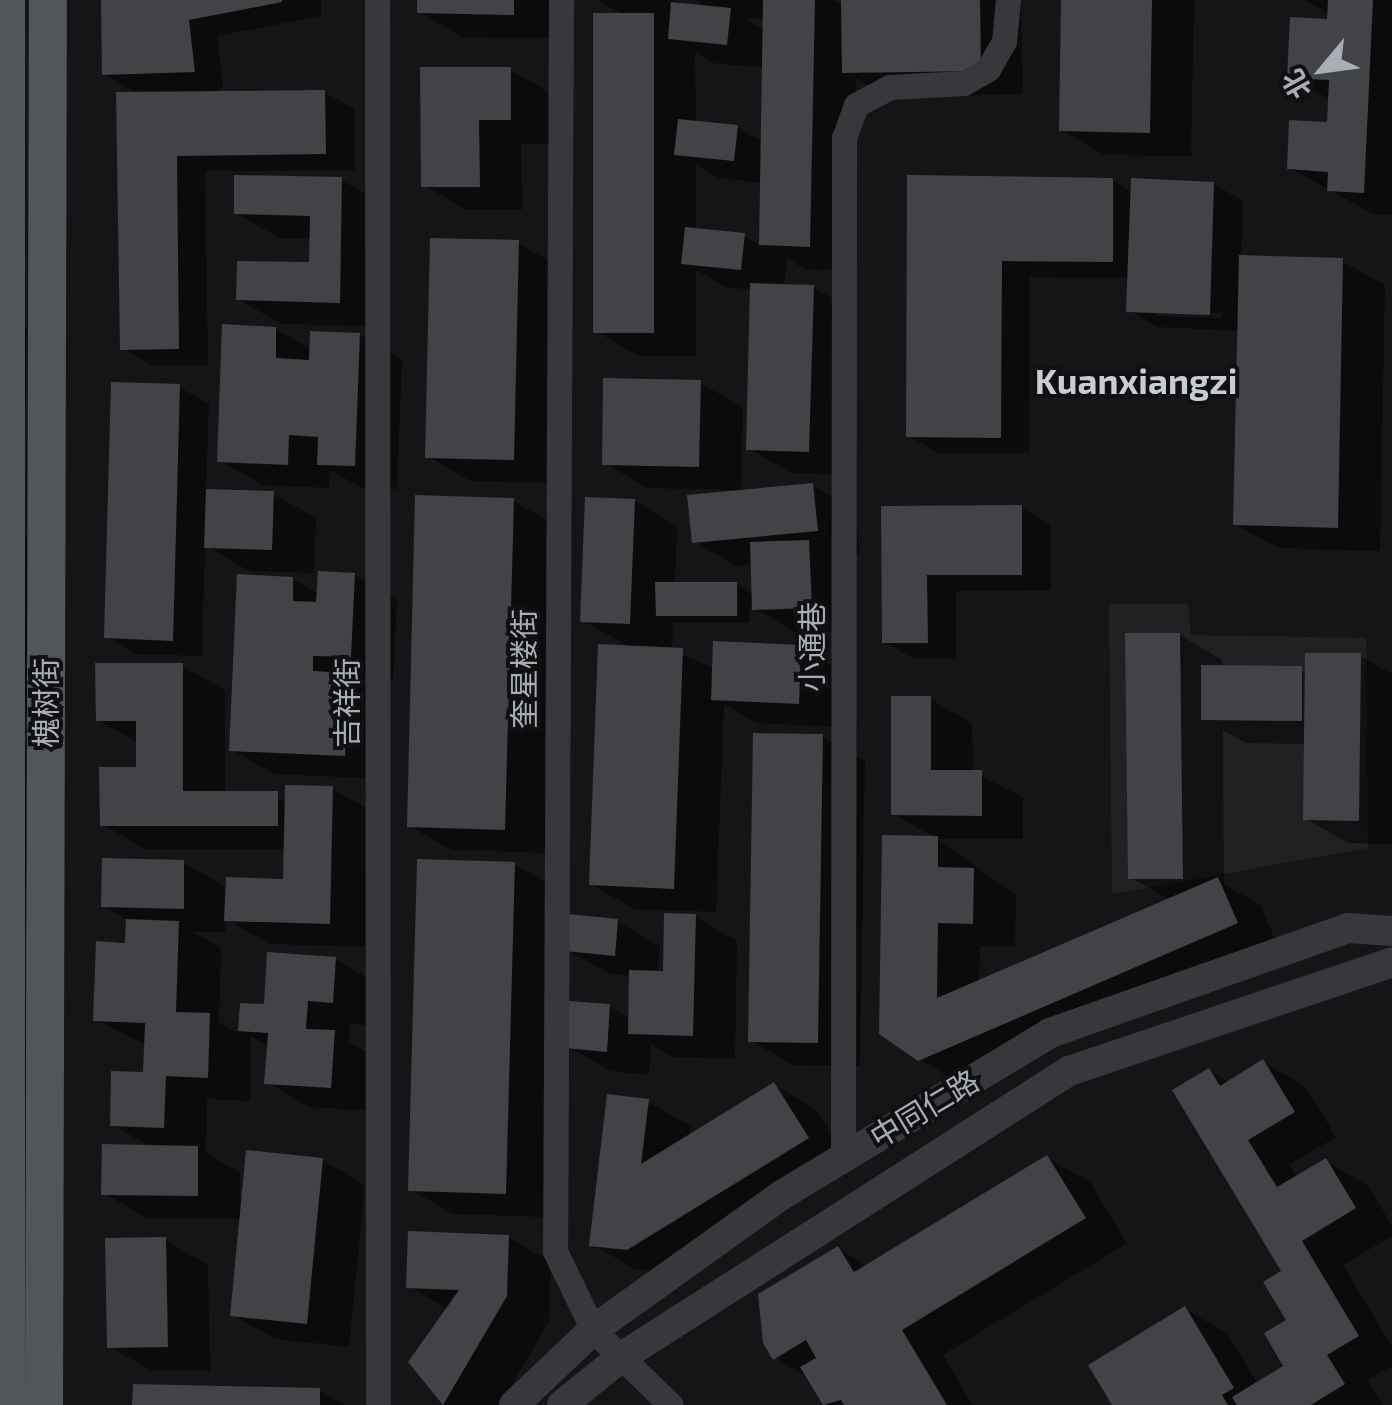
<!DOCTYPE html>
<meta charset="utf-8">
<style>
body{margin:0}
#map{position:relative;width:1392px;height:1405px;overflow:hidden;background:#151517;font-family:"Exo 2","Noto Sans SC",sans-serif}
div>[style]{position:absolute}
.built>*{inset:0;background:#212124}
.shadow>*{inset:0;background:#0007}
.building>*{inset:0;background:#424347}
.minor>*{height:25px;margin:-12.5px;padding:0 12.5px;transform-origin:12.5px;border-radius:12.5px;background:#36383c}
.tertiary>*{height:30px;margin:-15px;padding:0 15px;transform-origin:15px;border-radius:15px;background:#36383c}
.primary>*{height:38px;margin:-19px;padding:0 19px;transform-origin:19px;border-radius:19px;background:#52555a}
span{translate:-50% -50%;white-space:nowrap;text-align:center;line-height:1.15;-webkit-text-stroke:8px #101012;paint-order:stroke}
.street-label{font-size:30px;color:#a8adb6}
.quarter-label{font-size:35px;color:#c8ccd3;font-weight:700}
.north{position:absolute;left:1272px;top:20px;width:100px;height:100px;-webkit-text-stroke:8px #101012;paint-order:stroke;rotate:241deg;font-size:28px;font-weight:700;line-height:40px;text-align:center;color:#a8adb6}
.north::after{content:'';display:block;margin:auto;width:35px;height:45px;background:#a8adb6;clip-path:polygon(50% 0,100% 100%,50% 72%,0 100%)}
</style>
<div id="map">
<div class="built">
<i style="clip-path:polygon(1109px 604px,1188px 604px,1191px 635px,1366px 638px,1368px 848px,1112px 894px)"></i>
</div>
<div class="shadow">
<i style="clip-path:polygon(104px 0,321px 0,321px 16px,217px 36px,223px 88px,206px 93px,324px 92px,354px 109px,355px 170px,205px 171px,208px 365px,151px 365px,122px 348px,139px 94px,104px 74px)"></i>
<i style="clip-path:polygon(420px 0,557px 0,556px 38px,462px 37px,420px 12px)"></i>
<i style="clip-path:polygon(evenodd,597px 0,671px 0,710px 9px,695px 0,833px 0,843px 6px,843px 0,1021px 0,1023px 94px,887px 96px,856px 78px,852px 270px,804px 269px,787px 258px,784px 286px,813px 287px,855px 312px,851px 475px,791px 473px,748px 448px,752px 290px,726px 287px,696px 270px,696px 356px,638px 356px,596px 331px,624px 15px,597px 0,745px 19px,766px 19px,765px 31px,745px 19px,597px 0,695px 52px,713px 63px,765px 68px,763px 142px,737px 127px,696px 123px,695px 52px,597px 0,696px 165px,719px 178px,763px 183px,761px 246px,744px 236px,696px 231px,696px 165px)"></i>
<i style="clip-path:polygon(1063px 0,1194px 0,1191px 156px,1104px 155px,1061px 130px)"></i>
<i style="clip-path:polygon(1303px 0,1392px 0,1392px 215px,1373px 214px,1289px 168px,1330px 124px,1331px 100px,1289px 76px,1329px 21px,1330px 14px)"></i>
<i style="clip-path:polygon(510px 70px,553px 94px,553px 144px,521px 144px,522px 210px,466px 210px,424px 185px)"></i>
<i style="clip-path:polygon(evenodd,910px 178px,1112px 180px,1133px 192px,1214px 184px,1243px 201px,1241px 258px,1342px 261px,1385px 285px,1380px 551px,1278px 548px,1235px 524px,1240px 331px,1158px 327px,1129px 310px,1130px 278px,1030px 277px,1029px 453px,938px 453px,909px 436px,910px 178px,1156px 311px,1222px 313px,1222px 318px,1156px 316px,1156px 311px)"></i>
<i style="clip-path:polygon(341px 180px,383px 204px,382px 326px,281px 324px,238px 299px,312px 265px,312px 238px,279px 238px,236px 213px)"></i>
<i style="clip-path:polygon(518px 243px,561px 268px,556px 483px,470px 481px,428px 456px)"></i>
<i style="clip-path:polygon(0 314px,27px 329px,23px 509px)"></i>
<i style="clip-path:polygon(276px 329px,312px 350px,360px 335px,402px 360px,397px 489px,362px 488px,330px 470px,329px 488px,263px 485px,220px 461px)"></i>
<i style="clip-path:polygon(700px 383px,743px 407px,741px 492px,813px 486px,855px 510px,860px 554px,833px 557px,853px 631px,797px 633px,750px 606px,750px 623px,673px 623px,672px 650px,715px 669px,800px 647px,843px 672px,841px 727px,756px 723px,724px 704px,716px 912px,634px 909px,591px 884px,631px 648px,582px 620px,635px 501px,677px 526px,675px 584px,736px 584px,754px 595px,753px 564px,736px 566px,694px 541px,731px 490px,647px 488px,605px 463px)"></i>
<i style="clip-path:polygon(179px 387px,209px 404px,206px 492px,273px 494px,316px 518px,314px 573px,249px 571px,205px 545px,202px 656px,136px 654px,107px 637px)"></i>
<i style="clip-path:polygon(513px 501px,556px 525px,547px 853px,452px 850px,409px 826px)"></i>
<i style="clip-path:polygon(1021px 507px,1050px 524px,1051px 590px,956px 591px,956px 659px,914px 659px,885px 642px,883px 509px)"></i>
<i style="clip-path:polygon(0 522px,33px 541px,30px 716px,0 716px)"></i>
<i style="clip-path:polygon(354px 575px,397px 600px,393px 680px,353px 679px,390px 700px,387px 779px,274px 774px,232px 750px,293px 579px,319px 594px)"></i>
<i style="clip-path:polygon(1180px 635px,1222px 660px,1222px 668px,1307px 672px,1360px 656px,1392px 674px,1392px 844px,1348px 843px,1306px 819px,1306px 744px,1246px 743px,1223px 730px,1224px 884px,1260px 905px,1279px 948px,962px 1084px,919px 1059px,937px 839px,894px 814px,930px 699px,972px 723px,973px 772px,1023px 797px,1023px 839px,937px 839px,1016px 895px,1015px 947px,980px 946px,979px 982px,1170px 900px,1131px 878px)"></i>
<i style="clip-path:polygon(182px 666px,225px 690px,225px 794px,287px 800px,333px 789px,375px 813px,372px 947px,269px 944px,226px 919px,225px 932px,192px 932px,221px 948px,219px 1022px,240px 1034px,242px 1006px,266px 1007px,335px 959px,378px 984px,375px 1026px,350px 1024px,349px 1042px,376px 1057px,373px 1111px,309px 1107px,267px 1082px,269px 1047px,251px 1036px,250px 1101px,207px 1099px,206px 1153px,240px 1173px,240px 1198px,322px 1160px,365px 1185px,349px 1347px,275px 1339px,233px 1315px,242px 1219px,146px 1218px,104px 1193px,152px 1148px,112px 1124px,146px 1074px,147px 1045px,96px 1020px,127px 945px,128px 920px,104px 906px,184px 863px,228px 888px,285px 882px,286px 849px,145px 849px,102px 824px,139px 769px,139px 743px,98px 720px)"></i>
<i style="clip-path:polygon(0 727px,26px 742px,27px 889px,0 889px)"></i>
<i style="clip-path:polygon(822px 736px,865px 761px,860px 1066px,793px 1065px,750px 1040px)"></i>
<i style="clip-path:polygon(514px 864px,557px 889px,548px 1217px,453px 1214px,411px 1190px)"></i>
<i style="clip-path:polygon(695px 916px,737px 941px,735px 1059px,673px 1057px,651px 1044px,649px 1075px,611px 1071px,568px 1047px,610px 1007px,630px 1019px,631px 976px,610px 974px,567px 950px,618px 922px,660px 946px,657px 974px,665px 974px)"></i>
<i style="clip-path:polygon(0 1025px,36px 1046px,35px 1405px,0 1405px)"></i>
<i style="clip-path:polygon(1263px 1062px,1306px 1087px,1336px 1137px,1289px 1165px,1297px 1178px,1326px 1161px,1368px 1186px,1392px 1225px,1392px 1236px,1343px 1265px,1392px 1347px,1392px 1366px,1368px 1380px,1383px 1405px,1115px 1405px,1185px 1309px,1228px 1334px,1258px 1384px,1287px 1367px,1284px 1272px,1209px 1071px,1230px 1083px)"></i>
<i style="clip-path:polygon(774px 1085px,817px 1110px,850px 1163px,671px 1273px,634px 1269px,592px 1244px,648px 1102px,691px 1126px,689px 1138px)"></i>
<i style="clip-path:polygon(1047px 1158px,1090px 1182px,1127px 1243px,943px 1355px,973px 1405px,826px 1405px,809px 1378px,775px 1358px,838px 1249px,868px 1266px)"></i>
<i style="clip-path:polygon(508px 1237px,551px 1262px,549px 1321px,500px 1405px,444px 1405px,411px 1362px,448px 1309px,409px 1286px)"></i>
<i style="clip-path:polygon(165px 1240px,208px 1265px,210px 1371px,152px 1371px,110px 1347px)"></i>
<i style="clip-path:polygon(320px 1390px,345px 1405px,135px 1405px)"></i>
</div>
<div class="building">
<i style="clip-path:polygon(101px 0,282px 0,282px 2px,189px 20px,195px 72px,102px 75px)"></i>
<i style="clip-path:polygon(417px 0,514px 0,514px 15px,417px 13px)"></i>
<i style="clip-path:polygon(763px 0,815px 0,810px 247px,759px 245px)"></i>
<i style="clip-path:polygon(841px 0,980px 0,981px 71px,842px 73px)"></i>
<i style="clip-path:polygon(1061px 0,1152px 0,1150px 133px,1059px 131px)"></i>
<i style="clip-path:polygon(1328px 0,1373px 0,1364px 193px,1327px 191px,1328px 172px,1287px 169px,1289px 120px,1327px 122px,1329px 80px,1287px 78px,1290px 17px,1327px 19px)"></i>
<i style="clip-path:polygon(671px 2px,731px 8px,727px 45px,668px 39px)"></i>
<i style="clip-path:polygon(593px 13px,654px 13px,654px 333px,593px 333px)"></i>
<i style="clip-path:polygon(420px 67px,511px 67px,511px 120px,479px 120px,480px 187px,421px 187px)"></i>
<i style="clip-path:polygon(325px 90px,326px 154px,177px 156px,179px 349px,120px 350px,116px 92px)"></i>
<i style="clip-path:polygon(678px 119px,738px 125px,734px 161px,674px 155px)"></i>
<i style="clip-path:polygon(234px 175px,342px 177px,340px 303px,236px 300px,237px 261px,309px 262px,310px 216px,234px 214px)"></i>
<i style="clip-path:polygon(907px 175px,1113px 178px,1113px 262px,1002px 261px,1001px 438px,906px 437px)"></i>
<i style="clip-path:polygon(1131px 178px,1214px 182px,1210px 315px,1126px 312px)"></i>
<i style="clip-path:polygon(685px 227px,745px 233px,741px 270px,681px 264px)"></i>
<i style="clip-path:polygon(430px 238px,519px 240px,514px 460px,425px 458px)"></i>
<i style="clip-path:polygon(1239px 255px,1343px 258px,1338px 528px,1233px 525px)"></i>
<i style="clip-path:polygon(750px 283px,814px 285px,809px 452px,746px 450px)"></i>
<i style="clip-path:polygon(222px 324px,276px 327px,276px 358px,309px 360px,310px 331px,360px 333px,355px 466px,317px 465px,318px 437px,289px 435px,288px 465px,217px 462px)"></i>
<i style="clip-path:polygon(603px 378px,701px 380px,699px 467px,602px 465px)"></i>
<i style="clip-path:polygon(111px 382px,180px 384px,173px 641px,104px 638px)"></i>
<i style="clip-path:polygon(813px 483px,818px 531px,692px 543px,687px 495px)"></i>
<i style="clip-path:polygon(206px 489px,274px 491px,272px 550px,204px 548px)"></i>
<i style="clip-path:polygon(415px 495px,514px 498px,505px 830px,407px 827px)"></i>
<i style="clip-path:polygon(585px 497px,635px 499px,630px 624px,580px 622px)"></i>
<i style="clip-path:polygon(1022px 505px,1022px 575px,927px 575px,928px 643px,882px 643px,881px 506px)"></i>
<i style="clip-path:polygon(809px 540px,812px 608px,752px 610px,750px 542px)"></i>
<i style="clip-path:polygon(318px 571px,355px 573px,351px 657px,313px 656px,313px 671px,348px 673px,345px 756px,229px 751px,237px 574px,293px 577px,293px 601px,316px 602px)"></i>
<i style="clip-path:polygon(655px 582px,737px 582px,737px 616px,656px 616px)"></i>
<i style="clip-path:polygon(1125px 633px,1180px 633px,1183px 879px,1128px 879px)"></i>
<i style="clip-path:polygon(713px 641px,801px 645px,799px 704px,711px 700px)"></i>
<i style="clip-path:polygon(598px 644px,683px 648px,674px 889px,589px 885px)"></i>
<i style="clip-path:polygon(1305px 653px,1361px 653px,1359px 821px,1303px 820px)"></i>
<i style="clip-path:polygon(95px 663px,183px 663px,183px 791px,278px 791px,278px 826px,100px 826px,99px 767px,136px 767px,136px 721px,96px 721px)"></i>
<i style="clip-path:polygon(1201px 665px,1302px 666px,1302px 721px,1201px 720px)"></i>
<i style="clip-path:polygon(891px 696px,931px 696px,931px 770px,982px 770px,982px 816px,891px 815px)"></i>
<i style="clip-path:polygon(753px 733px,823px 734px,818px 1043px,748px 1042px)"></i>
<i style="clip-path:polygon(285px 785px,333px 786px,330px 924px,224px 921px,226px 877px,283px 879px)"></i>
<i style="clip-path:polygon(882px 835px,938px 836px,938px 867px,974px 868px,973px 924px,938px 923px,937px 998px,1218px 877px,1238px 923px,918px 1061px,879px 1034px)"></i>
<i style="clip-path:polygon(102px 858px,184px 860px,184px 909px,101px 907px)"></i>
<i style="clip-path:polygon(417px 859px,515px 862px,506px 1194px,408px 1191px)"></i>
<i style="clip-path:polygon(664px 913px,696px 914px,693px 1036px,628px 1034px,629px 970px,663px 971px)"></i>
<i style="clip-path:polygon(568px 914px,618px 919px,615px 956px,565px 951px)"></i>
<i style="clip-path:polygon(126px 919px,179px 921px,176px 1012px,210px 1013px,208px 1078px,166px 1076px,164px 1128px,110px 1126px,111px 1071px,143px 1072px,145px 1023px,93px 1021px,96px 941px,125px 943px)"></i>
<i style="clip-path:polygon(267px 952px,336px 957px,333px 1003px,308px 1001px,306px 1029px,335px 1030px,331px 1088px,264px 1084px,268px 1033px,238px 1031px,240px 1003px,264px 1004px)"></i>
<i style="clip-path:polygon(569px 1001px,610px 1004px,607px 1052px,565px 1048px)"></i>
<i style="clip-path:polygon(1263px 1059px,1295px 1112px,1248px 1140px,1277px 1187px,1326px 1158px,1356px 1208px,1302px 1241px,1359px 1336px,1327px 1355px,1345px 1384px,1311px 1405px,1237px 1405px,1232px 1397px,1283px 1366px,1264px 1333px,1286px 1320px,1263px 1282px,1281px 1271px,1172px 1090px,1209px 1068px,1220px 1086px)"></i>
<i style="clip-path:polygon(774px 1082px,809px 1138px,627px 1250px,589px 1246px,607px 1094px,649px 1099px,641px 1164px)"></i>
<i style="clip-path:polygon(102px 1144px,198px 1146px,198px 1196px,101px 1195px)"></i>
<i style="clip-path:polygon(246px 1150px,323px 1158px,307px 1324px,230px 1316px)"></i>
<i style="clip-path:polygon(1047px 1155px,1086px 1218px,902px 1330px,947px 1405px,844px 1405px,841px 1400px,823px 1405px,800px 1367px,816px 1358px,806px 1340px,773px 1360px,763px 1343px,758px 1294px,838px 1246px,854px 1272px)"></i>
<i style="clip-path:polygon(408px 1231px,509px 1235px,507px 1296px,443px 1405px,408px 1362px,459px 1290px,406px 1288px)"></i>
<i style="clip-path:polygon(166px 1237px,168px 1347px,107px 1348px,105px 1238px)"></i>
<i style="clip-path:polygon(1185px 1306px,1234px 1388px,1222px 1395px,1228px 1405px,1112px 1405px,1088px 1365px)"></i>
<i style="clip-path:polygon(133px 1384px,320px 1388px,320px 1405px,132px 1405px)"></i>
</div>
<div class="minor">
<i style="left:377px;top:0;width:1405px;rotate:89.96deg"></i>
<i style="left:561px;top:0;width:1251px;rotate:90.27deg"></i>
<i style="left:555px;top:1251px;width:88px;rotate:64.3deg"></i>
<i style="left:593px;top:1330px;width:108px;rotate:43.9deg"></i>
<i style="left:843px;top:1156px;width:1018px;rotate:-89.94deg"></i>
<i style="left:844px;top:138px;width:35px;rotate:-70deg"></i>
<i style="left:856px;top:105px;width:38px;rotate:-28deg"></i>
<i style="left:890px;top:87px;width:74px;rotate:-3.1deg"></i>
<i style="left:964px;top:83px;width:28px;rotate:-30deg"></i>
<i style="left:988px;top:69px;width:32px;rotate:-60deg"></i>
<i style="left:1004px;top:41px;width:41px;rotate:-84.4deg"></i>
</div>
<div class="tertiary">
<i style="left:514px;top:1405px;width:109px;rotate:-43.5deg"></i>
<i style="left:593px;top:1330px;width:230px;rotate:-35.6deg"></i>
<i style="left:780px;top:1196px;width:315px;rotate:-31.1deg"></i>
<i style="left:1050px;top:1033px;width:316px;rotate:-19.4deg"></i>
<i style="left:1348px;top:928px;width:44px;rotate:3.9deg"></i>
<i style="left:562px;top:1405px;width:75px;rotate:-39deg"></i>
<i style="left:620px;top:1358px;width:533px;rotate:-32.59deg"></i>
<i style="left:1069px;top:1071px;width:341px;rotate:-18.6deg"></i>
</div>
<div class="primary">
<i style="left:6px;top:0;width:1405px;rotate:90deg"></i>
<i style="left:44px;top:1405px;width:1405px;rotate:-89.84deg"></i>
</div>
<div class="street-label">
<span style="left:811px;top:647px;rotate:-90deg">小通巷</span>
<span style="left:523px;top:669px;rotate:-90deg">奎星楼街</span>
<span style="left:45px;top:703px;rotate:-90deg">槐树街</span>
<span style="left:346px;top:703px;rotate:-90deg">吉祥街</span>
<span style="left:924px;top:1108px;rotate:-31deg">中同仁路</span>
</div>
<div class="quarter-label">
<span style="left:1136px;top:380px">Kuanxiangzi</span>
</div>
<div class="north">北</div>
</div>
